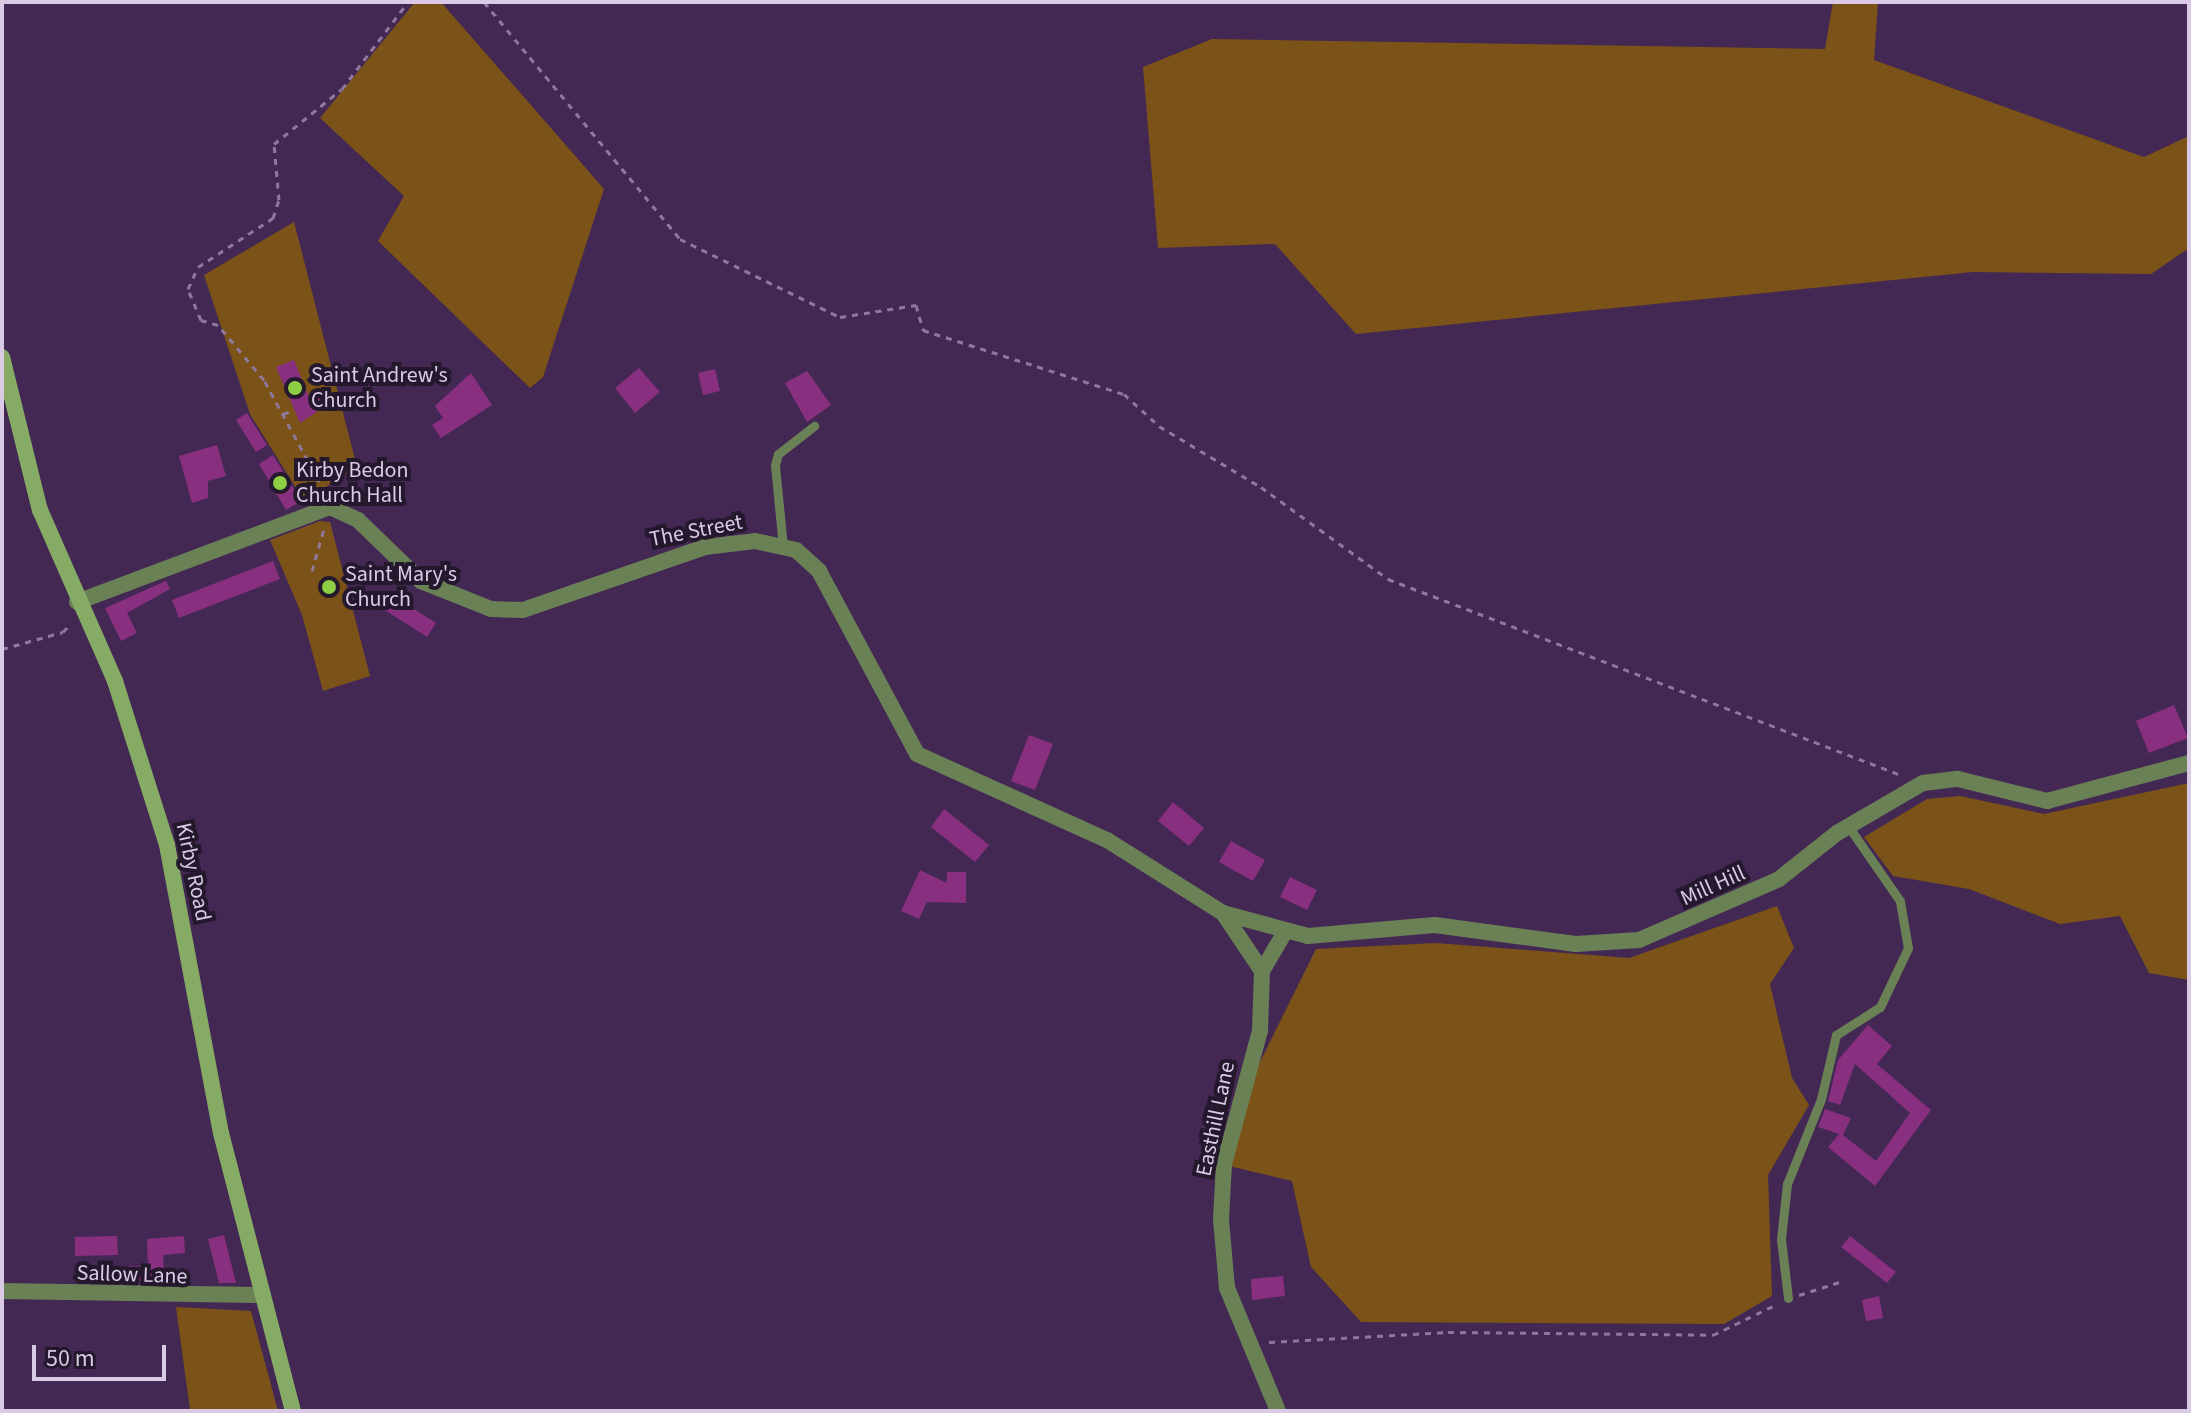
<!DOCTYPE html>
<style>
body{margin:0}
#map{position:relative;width:2191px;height:1413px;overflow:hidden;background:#442854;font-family:"Source Sans 3",sans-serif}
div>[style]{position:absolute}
.green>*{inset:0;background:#7b5217}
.building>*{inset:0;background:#882f80}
.path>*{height:3px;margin-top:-1.5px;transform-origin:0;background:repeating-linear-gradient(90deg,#8e789c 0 6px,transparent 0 12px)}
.lane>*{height:9px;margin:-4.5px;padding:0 4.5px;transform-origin:4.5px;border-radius:4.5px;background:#6a8156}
.street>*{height:16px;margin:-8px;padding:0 8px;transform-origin:8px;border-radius:8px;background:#6a8156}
.secondary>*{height:16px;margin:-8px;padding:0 8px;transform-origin:8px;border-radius:8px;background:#86ab64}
.dots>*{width:22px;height:22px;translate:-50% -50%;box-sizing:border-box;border:4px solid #24182c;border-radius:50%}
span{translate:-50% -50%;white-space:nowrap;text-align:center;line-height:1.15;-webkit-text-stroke:8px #24182c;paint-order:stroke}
.poi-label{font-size:22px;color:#dacae5}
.left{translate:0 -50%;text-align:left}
.street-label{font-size:22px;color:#dacae5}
.frame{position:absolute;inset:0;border:4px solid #dacae5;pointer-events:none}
.scale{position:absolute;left:32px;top:1345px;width:134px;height:36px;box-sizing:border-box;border:4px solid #dacae5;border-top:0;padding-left:10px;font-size:24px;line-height:28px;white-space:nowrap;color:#dacae5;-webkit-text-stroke:6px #24182c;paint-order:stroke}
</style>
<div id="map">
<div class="green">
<i style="clip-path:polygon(415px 2px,441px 2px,604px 189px,543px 377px,530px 388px,378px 241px,404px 196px,320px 118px)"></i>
<i style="clip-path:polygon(1833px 2px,1878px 2px,1874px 60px,2144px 157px,2189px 136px,2189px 248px,2151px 274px,1973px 272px,1356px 334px,1275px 244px,1158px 248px,1143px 67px,1212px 39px,1825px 49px)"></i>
<i style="clip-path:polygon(294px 222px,357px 467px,304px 501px,250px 414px,204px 275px)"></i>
<i style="clip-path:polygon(320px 521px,330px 522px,370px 676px,323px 691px,302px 615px,270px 540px)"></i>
<i style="clip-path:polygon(2189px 783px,2189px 980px,2149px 973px,2120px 916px,2060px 924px,1969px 889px,1893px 876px,1864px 837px,1927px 799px,1960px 796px,2044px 814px)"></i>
<i style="clip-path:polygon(1777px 906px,1794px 948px,1770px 984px,1792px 1078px,1809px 1105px,1768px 1175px,1772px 1296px,1724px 1324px,1361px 1322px,1311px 1267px,1292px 1181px,1229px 1166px,1250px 1082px,1316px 949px,1436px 943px,1629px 958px)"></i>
<i style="clip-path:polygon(176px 1307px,251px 1311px,278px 1411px,190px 1410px)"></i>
</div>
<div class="building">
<i style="clip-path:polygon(294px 360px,309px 397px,319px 394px,324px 407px,300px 423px,276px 367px)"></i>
<i style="clip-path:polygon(639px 368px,660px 392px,635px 413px,615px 388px)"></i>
<i style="clip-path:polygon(715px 369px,720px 391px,703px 395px,698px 373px)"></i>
<i style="clip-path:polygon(807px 371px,831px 405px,807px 422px,785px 383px)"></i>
<i style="clip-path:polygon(471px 373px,492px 405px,441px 438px,432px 425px,443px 418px,435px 406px)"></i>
<i style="clip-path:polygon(247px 413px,267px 445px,256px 452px,236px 420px)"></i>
<i style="clip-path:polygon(217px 445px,226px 476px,208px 481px,208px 498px,192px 503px,179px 456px)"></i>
<i style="clip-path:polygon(273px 455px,301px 501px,286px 510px,259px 464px)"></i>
<i style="clip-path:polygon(273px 561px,280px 579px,179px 618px,172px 600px)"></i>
<i style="clip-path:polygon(166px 581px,170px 589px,127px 613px,137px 633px,121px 641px,105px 608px)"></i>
<i style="clip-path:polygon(385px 591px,436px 623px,427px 637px,377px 605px)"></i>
<i style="clip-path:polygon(2174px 705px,2188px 738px,2149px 753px,2136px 721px)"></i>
<i style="clip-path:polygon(1029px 735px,1053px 744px,1035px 790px,1011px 781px)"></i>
<i style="clip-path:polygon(1173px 802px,1204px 828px,1189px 846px,1158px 821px)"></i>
<i style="clip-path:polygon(944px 809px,989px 845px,975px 862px,931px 827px)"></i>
<i style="clip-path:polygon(1231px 841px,1265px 860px,1253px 881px,1219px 862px)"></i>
<i style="clip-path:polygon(920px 870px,947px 883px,947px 872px,966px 872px,966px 903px,927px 902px,919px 919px,901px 911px)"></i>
<i style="clip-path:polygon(1290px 877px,1317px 890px,1307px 910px,1280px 897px)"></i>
<i style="clip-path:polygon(1868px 1025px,1892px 1046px,1877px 1064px,1931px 1110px,1875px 1186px,1828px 1147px,1839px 1134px,1818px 1127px,1825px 1109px,1851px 1118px,1843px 1135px,1876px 1161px,1910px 1113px,1855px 1064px,1840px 1105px,1828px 1101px,1838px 1060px)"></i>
<i style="clip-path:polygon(224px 1235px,236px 1283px,219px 1283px,208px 1239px)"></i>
<i style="clip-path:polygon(117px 1236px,118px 1255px,75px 1256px,75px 1237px)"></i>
<i style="clip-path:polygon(184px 1236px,185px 1253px,163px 1255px,165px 1280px,127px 1281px,128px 1266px,148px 1267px,147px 1239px)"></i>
<i style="clip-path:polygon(1850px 1236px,1896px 1272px,1887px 1283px,1841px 1247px)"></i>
<i style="clip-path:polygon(1283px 1276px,1285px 1296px,1252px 1300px,1251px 1279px)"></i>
<i style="clip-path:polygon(1879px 1296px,1883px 1318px,1866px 1321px,1862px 1300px)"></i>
</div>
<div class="path">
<i style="left:484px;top:2px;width:308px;rotate:50.4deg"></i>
<i style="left:680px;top:239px;width:178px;rotate:26deg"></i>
<i style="left:840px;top:317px;width:77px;rotate:-9deg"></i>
<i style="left:916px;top:305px;width:26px;rotate:74deg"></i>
<i style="left:923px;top:330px;width:211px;rotate:17.7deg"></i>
<i style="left:1124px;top:394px;width:47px;rotate:42.4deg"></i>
<i style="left:1159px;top:426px;width:119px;rotate:30.9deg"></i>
<i style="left:1261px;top:487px;width:157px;rotate:35.9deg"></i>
<i style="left:1388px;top:579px;width:549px;rotate:20.91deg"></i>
<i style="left:283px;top:414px;width:12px;rotate:-20deg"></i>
<i style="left:325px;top:492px;width:128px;rotate:-118.6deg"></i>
<i style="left:264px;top:380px;width:72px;rotate:-129.9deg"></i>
<i style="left:218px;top:325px;width:18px;rotate:-164deg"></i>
<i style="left:201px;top:320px;width:34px;rotate:-113deg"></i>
<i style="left:188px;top:289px;width:24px;rotate:-66deg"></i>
<i style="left:198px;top:267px;width:90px;rotate:-33.2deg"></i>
<i style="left:273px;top:218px;width:19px;rotate:-72deg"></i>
<i style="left:279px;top:200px;width:56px;rotate:-95.1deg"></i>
<i style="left:274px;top:144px;width:87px;rotate:-39deg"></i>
<i style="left:342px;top:89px;width:109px;rotate:-52.8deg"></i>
<i style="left:312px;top:571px;width:48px;rotate:-74.2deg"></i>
<i style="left:2px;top:649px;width:63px;rotate:-15.6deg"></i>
<i style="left:63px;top:632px;width:12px;rotate:-48deg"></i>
<i style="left:1799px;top:1295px;width:46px;rotate:-17.7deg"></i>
<i style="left:1269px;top:1342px;width:179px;rotate:-3.2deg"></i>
<i style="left:1448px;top:1332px;width:265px;rotate:0.6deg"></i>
<i style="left:1713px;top:1335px;width:71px;rotate:-25.8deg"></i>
</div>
<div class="lane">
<i style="left:783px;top:547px;width:82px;rotate:-95.6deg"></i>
<i style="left:775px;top:465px;width:11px;rotate:-75deg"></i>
<i style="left:778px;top:454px;width:46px;rotate:-37.9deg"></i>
<i style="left:1788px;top:1298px;width:59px;rotate:-96.8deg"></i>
<i style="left:1781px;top:1239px;width:55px;rotate:-83.8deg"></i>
<i style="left:1787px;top:1184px;width:92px;rotate:-68.2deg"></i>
<i style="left:1821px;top:1099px;width:66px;rotate:-76.8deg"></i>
<i style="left:1836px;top:1035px;width:52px;rotate:-32.5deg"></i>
<i style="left:1880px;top:1007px;width:65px;rotate:-64.6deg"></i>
<i style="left:1908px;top:948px;width:48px;rotate:-99.7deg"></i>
<i style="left:1900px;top:901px;width:91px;rotate:-124.7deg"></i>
</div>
<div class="street">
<i style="left:77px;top:602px;width:270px;rotate:-20.6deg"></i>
<i style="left:330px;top:507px;width:31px;rotate:25deg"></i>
<i style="left:358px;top:520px;width:88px;rotate:44.1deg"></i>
<i style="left:421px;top:581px;width:75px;rotate:21.8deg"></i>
<i style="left:491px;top:609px;width:32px;rotate:2deg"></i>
<i style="left:523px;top:610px;width:193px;rotate:-19.1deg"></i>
<i style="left:705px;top:547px;width:50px;rotate:-6.8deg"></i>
<i style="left:755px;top:541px;width:42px;rotate:12.4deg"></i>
<i style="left:796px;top:550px;width:31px;rotate:42deg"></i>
<i style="left:819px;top:571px;width:208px;rotate:61.8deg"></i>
<i style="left:917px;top:754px;width:209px;rotate:24.4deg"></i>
<i style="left:1107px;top:840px;width:137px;rotate:32.2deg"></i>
<i style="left:1223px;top:913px;width:88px;rotate:15.1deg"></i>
<i style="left:1308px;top:936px;width:127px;rotate:-5deg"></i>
<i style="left:1435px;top:925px;width:142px;rotate:7.7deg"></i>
<i style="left:1576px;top:944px;width:63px;rotate:-3.6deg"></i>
<i style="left:1639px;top:940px;width:153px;rotate:-23.5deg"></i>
<i style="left:1779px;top:879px;width:74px;rotate:-38.4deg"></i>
<i style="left:1837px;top:833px;width:99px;rotate:-30.2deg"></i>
<i style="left:1923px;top:783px;width:35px;rotate:-7deg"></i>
<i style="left:1958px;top:779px;width:92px;rotate:13.9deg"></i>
<i style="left:2047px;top:801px;width:147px;rotate:-15deg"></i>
<i style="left:1223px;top:913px;width:70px;rotate:56.1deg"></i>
<i style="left:2px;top:1291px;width:258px;rotate:0.9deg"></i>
<i style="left:1278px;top:1411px;width:133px;rotate:-112.5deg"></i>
<i style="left:1227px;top:1288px;width:69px;rotate:-95deg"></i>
<i style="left:1221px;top:1219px;width:55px;rotate:-86.9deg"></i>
<i style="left:1224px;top:1164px;width:138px;rotate:-74.9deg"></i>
<i style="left:1260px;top:1031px;width:60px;rotate:-88.1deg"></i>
<i style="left:1262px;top:971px;width:45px;rotate:-59.5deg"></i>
</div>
<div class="secondary">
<i style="left:2px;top:357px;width:158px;rotate:76.1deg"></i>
<i style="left:40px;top:510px;width:187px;rotate:66.3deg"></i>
<i style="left:115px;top:681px;width:172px;rotate:72.4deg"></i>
<i style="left:167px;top:845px;width:293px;rotate:79.4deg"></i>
<i style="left:221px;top:1133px;width:287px;rotate:75.5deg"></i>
</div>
<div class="dots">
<i style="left:295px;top:388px;background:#8dce45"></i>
<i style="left:280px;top:483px;background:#8dce45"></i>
<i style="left:329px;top:587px;background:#8dce45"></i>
</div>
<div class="poi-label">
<span class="left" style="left:311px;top:388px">Saint Andrew's<br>Church</span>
<span class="left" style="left:296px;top:483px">Kirby Bedon<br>Church Hall</span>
<span class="left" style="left:345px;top:587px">Saint Mary's<br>Church</span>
</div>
<div class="street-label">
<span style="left:696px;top:531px;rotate:-11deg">The Street</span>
<span style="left:193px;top:872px;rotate:78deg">Kirby Road</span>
<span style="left:1713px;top:886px;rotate:-24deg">Mill Hill</span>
<span style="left:1216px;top:1119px;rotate:-78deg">Easthill Lane</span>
<span style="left:132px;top:1275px;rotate:2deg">Sallow Lane</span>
</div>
<div class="frame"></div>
<div class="scale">50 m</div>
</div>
